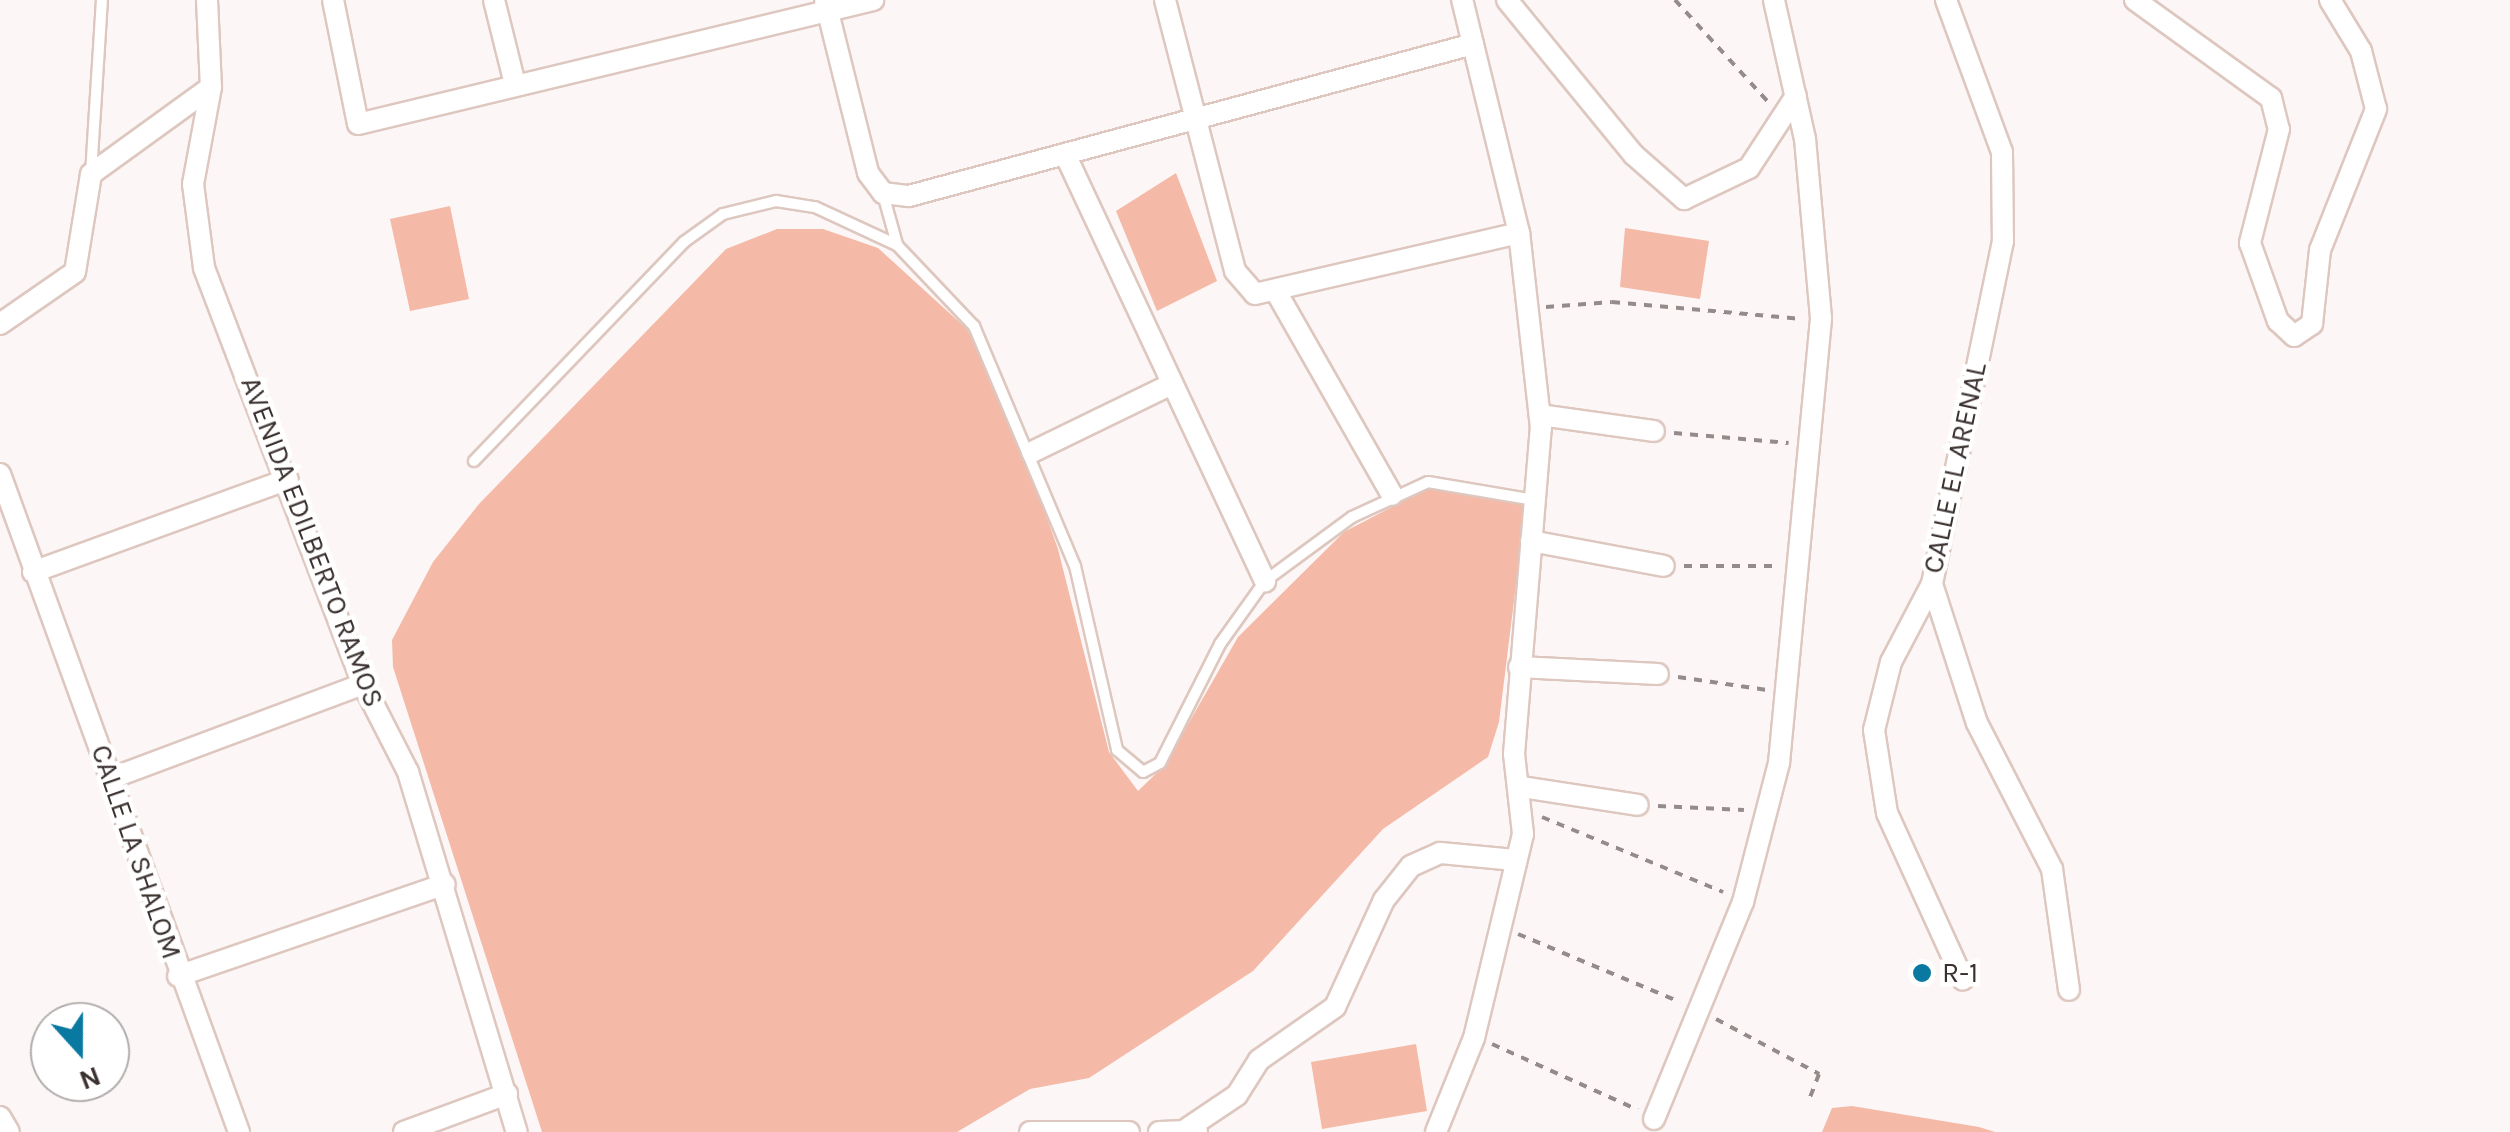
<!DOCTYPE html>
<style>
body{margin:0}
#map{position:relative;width:2510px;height:1132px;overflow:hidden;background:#fcf7f6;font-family:Karla,sans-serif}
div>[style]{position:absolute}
.green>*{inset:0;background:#f4b9a7}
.shadow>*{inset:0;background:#0003}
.building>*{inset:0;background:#b5c9d5}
.round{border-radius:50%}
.path>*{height:4px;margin-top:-2px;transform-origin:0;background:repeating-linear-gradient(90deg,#938c8a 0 8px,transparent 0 16px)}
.roads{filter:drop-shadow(2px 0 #ddc7bf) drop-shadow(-2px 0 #ddc7bf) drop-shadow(0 2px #ddc7bf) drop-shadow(0 -2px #ddc7bf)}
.lane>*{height:10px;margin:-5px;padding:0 5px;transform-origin:5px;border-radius:5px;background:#fff}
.street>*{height:20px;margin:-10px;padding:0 10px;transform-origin:10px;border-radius:10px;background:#fff}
.dots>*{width:28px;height:28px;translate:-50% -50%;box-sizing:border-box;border:5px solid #fff;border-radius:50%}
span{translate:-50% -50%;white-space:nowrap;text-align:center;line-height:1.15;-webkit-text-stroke:9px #fff;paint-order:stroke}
.street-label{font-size:28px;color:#3a312f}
.poi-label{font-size:28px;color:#3a312f}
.left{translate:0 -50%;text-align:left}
.north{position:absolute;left:30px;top:1002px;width:100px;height:100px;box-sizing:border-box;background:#fff;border:2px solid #b0adac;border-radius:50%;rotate:159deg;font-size:28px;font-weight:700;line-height:40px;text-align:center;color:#3a312f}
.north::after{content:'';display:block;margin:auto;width:35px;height:45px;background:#0979a2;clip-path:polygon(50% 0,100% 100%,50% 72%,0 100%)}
</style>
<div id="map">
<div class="green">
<i style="clip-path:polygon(1176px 173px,1217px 281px,1157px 311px,1116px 211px)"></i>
<i style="clip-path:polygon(450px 206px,469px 299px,410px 311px,390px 219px)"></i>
<i style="clip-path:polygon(1625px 228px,1709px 241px,1700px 299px,1620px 287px)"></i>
<i style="clip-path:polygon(777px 229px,823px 229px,878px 248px,967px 329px,1008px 410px,1058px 549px,1109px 752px,1138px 791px,1164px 766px,1238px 637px,1344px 532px,1428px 488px,1526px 504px,1499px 722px,1488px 757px,1383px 829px,1253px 971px,1089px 1078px,1030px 1089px,957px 1132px,542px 1132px,393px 667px,392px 640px,433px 562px,479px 504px,726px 249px)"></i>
<i style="clip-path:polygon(1416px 1044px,1427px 1111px,1322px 1129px,1311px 1062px)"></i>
<i style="clip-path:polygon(1852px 1106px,1979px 1127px,1995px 1132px,1822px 1132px,1832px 1108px)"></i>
</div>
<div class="shadow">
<i style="clip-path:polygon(1927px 965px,1936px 977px,1923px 984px,1914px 968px)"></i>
</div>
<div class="building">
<i class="round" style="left:1910px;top:960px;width:24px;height:24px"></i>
</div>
<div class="path">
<i style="left:1675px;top:0;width:138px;rotate:47.6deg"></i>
<i style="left:1546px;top:307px;width:66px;rotate:-4.3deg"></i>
<i style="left:1612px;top:302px;width:190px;rotate:5.1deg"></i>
<i style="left:1674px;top:433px;width:115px;rotate:5deg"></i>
<i style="left:1684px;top:566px;width:95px"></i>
<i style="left:1678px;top:677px;width:90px;rotate:8.3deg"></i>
<i style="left:1658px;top:806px;width:86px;rotate:2.7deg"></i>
<i style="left:1542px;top:817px;width:196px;rotate:22.5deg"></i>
<i style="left:1518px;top:934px;width:176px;rotate:22.8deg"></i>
<i style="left:1716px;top:1019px;width:117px;rotate:28.1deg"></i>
<i style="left:1819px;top:1074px;width:28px;rotate:111deg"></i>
<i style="left:1492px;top:1044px;width:160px;rotate:24.3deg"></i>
</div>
<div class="roads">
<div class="lane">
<i style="left:91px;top:174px;width:174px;rotate:-86.4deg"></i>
<i style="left:883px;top:194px;width:52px;rotate:74.4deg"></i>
<i style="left:474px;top:461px;width:303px;rotate:-46.2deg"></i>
<i style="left:684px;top:242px;width:48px;rotate:-35.7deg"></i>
<i style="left:723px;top:214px;width:55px;rotate:-13.8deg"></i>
<i style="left:776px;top:201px;width:39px;rotate:9deg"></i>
<i style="left:815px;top:207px;width:90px;rotate:24.9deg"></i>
<i style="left:897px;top:245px;width:112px;rotate:46.5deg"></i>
<i style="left:974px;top:326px;width:260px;rotate:67.2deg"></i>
<i style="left:1075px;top:566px;width:189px;rotate:77.1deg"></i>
<i style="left:1117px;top:750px;width:34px;rotate:40deg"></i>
<i style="left:1143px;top:772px;width:19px;rotate:-28deg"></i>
<i style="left:1160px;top:763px;width:133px;rotate:-63.2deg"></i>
<i style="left:1220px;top:644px;width:77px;rotate:-54.5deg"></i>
<i style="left:1265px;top:581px;width:108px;rotate:-36.3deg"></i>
<i style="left:1352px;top:517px;width:84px;rotate:-24.7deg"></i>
<i style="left:1428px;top:482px;width:108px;rotate:9.6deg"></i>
</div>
<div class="street">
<i style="left:207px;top:0;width:87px;rotate:87.4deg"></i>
<i style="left:211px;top:87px;width:99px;rotate:100.5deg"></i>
<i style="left:193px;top:184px;width:85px;rotate:82.5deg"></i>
<i style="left:204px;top:268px;width:445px;rotate:69.1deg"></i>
<i style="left:363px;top:684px;width:99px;rotate:62.9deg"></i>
<i style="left:408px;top:772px;width:376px;rotate:73.2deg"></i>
<i style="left:333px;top:0;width:126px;rotate:78.6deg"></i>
<i style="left:358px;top:124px;width:530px;rotate:-13.54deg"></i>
<i style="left:494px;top:0;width:82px;rotate:76deg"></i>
<i style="left:825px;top:0;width:178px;rotate:76deg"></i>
<i style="left:868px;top:173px;width:25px;rotate:53deg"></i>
<i style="left:883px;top:193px;width:26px;rotate:7deg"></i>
<i style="left:909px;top:196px;width:584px;rotate:-15.08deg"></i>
<i style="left:1165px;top:0;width:280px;rotate:75.5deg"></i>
<i style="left:1235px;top:271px;width:30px;rotate:49deg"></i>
<i style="left:1255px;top:294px;width:271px;rotate:-13deg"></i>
<i style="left:1507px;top:0;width:200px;rotate:50.7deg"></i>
<i style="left:1634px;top:155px;width:67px;rotate:41.3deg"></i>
<i style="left:1684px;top:199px;width:72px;rotate:-25.5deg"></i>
<i style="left:1749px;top:168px;width:86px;rotate:-56.9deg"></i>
<i style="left:1946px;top:0;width:162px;rotate:69.8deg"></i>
<i style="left:2002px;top:152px;width:89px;rotate:89.4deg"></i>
<i style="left:2003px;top:241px;width:350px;rotate:101.7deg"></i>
<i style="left:1932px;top:584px;width:88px;rotate:117.7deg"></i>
<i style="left:1891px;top:662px;width:70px;rotate:104deg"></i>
<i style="left:1874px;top:730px;width:84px;rotate:81.1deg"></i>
<i style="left:1887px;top:813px;width:183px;rotate:65.5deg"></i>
<i style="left:2135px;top:0;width:168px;rotate:35.8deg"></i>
<i style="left:2271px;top:98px;width:32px;rotate:76deg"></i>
<i style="left:2279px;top:129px;width:118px;rotate:104.3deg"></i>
<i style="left:2250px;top:243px;width:83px;rotate:70.3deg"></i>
<i style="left:2278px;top:321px;width:22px;rotate:43deg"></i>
<i style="left:2294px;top:336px;width:22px;rotate:-34deg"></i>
<i style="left:2312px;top:324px;width:74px;rotate:-83.8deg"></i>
<i style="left:2320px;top:250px;width:152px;rotate:-68.3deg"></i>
<i style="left:2376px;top:109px;width:60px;rotate:-104.5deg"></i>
<i style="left:2361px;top:51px;width:60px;rotate:-121.3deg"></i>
<i style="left:1065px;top:154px;width:472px;rotate:64.9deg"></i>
<i style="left:1278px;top:295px;width:230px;rotate:60.3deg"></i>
<i style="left:0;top:324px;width:91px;rotate:-34.7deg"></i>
<i style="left:75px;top:272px;width:99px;rotate:-80.7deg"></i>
<i style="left:91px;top:174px;width:148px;rotate:-35.9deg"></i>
<i style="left:1540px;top:415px;width:115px;rotate:8deg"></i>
<i style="left:1032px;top:452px;width:156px;rotate:-25.9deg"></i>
<i style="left:0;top:474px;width:700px;rotate:70.04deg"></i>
<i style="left:1531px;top:541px;width:135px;rotate:10.6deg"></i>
<i style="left:33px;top:572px;width:271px;rotate:-20deg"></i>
<i style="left:1932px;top:584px;width:146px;rotate:72.1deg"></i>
<i style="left:1977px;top:723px;width:164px;rotate:62.8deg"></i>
<i style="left:2052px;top:869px;width:122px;rotate:82deg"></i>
<i style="left:1519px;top:667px;width:139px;rotate:2.9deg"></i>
<i style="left:112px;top:778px;width:268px;rotate:-20.5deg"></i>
<i style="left:1521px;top:787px;width:118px;rotate:8.7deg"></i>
<i style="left:178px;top:976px;width:282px;rotate:-19deg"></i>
<i style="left:0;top:1117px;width:17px;rotate:59deg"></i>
<i style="left:1654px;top:1119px;width:235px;rotate:-67.7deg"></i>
<i style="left:1743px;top:902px;width:144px;rotate:-75.5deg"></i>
<i style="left:1779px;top:763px;width:447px;rotate:-84.6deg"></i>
<i style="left:1821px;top:318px;width:180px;rotate:-95.1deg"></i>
<i style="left:1805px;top:139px;width:142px;rotate:-102.6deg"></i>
<i style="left:1185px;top:1130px;width:63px;rotate:-33.9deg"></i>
<i style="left:1237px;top:1095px;width:41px;rotate:-57.8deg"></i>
<i style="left:1259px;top:1060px;width:93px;rotate:-34.9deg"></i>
<i style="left:1335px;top:1007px;width:118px;rotate:-65.4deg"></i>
<i style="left:1384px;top:900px;width:43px;rotate:-51.5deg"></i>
<i style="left:1411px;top:866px;width:32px;rotate:-24deg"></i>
<i style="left:1440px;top:853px;width:76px;rotate:5.3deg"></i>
<i style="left:404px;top:1132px;width:110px;rotate:-20.3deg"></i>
<i style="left:1030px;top:1132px;width:99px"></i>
<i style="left:1159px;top:1132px;width:38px;rotate:-2deg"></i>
<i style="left:1436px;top:1132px;width:101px;rotate:-68deg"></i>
<i style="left:1474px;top:1038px;width:210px;rotate:-76.5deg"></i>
<i style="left:1523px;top:834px;width:81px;rotate:-96.4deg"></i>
<i style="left:1514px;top:754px;width:327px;rotate:-85.3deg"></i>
<i style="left:1541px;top:428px;width:196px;rotate:-96.4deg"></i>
<i style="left:1519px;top:233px;width:240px;rotate:-103.7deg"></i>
</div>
</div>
<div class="dots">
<i style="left:1922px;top:973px;background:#0979a2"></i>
</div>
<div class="street-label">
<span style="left:1955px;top:468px;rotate:-78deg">CALLE EL ARENAL</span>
<span style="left:312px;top:542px;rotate:69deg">AVENIDA EDILBERTO RAMOS</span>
<span style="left:136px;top:852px;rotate:71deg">CALLE LA SHALOM</span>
</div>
<div class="poi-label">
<span class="left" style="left:1942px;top:973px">R-1</span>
</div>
<div class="north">N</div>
</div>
